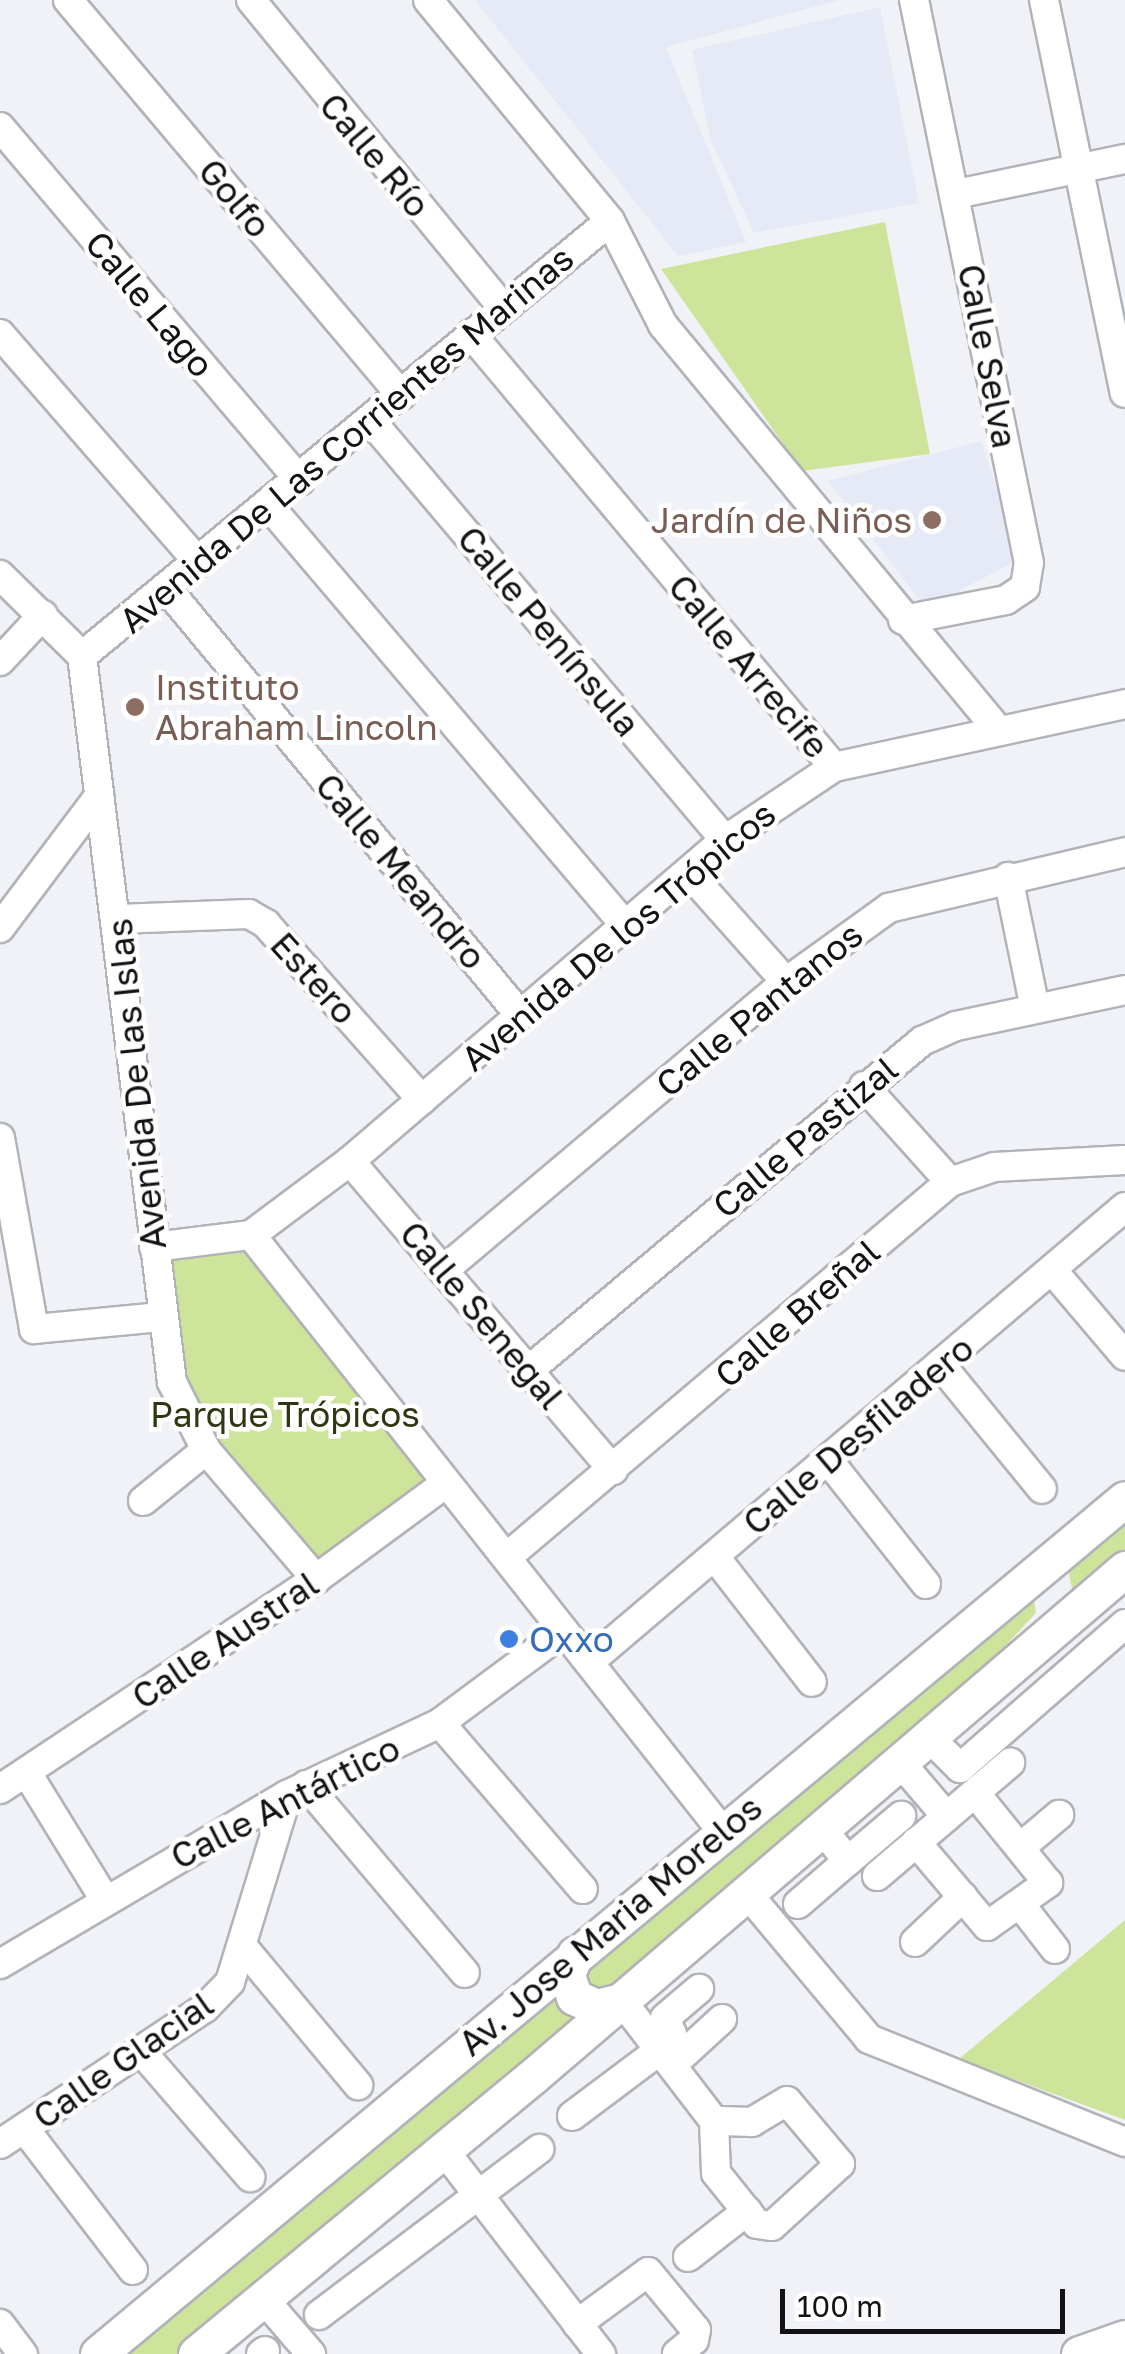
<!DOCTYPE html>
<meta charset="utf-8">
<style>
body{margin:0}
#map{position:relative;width:1125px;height:2354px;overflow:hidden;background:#f0f2f7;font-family:"Golos Text",sans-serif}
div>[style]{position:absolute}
.built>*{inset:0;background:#e6e9f6}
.green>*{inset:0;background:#cfe49b}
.roads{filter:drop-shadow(2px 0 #b1b3b8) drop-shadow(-2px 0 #b1b3b8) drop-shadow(0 2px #b1b3b8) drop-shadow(0 -2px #b1b3b8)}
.minor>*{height:28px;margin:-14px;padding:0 14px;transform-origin:14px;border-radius:14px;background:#fff}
.major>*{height:35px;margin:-17.5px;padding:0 17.5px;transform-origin:17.5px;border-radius:17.5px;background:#fff}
.dots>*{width:28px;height:28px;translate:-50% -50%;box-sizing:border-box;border:5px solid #fff;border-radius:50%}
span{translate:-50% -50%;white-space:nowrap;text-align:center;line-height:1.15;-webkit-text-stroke:9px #fff;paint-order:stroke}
.street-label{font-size:35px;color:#131315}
.education-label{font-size:35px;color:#785e54}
.right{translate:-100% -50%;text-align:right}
.left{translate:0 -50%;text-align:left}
.park-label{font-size:35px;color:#2d3711}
.shop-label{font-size:35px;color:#366cbe}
.scale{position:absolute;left:780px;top:2289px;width:285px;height:45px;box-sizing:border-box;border:5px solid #131315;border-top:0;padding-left:12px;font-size:30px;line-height:35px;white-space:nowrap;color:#131315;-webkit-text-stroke:8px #fff;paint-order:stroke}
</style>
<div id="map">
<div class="built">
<i style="clip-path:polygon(475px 0,839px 0,666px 47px,746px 242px,678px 256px)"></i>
<i style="clip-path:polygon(880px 7px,919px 203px,754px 233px,710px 138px,692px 50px)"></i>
<i style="clip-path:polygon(981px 441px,1020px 559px,926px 608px,828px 481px)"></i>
</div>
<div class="green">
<i style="clip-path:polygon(885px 222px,930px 454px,802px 471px,661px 269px)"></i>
<i style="clip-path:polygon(251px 1239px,442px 1483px,319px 1575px,208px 1449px,173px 1380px,156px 1251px)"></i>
<i style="clip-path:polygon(1125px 1508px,1125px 1562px,1073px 1594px,1066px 1558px)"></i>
<i style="clip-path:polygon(1033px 1593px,1036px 1613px,966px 1688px,597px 2007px,569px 1969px)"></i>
<i style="clip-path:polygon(1125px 1920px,1125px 2120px,959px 2059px)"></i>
<i style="clip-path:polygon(565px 1971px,591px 2011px,191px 2354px,103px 2354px)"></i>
</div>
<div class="roads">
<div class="minor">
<i style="left:68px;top:0;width:517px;rotate:49.87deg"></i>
<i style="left:251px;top:0;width:398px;rotate:50.7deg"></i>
<i style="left:428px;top:0;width:286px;rotate:50.5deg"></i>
<i style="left:610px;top:221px;width:117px;rotate:63deg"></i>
<i style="left:663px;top:325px;width:527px;rotate:50.39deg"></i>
<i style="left:1044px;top:0;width:401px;rotate:78.4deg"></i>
<i style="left:0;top:127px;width:464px;rotate:49.7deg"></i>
<i style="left:956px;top:194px;width:173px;rotate:-11.7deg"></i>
<i style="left:0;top:334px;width:303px;rotate:49deg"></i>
<i style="left:471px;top:334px;width:565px;rotate:50.03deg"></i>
<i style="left:372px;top:422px;width:547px;rotate:49.82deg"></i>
<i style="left:270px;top:507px;width:548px;rotate:49.66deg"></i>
<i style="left:0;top:575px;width:115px;rotate:44.6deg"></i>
<i style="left:82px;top:656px;width:732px;rotate:82.93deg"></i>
<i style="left:172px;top:1382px;width:76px;rotate:63.4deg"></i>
<i style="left:206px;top:1450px;width:170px;rotate:49.5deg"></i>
<i style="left:167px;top:589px;width:553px;rotate:50.35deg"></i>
<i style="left:903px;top:620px;width:105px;rotate:-11deg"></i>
<i style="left:1006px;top:600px;width:23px;rotate:-34deg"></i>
<i style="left:1025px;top:587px;width:24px;rotate:-81deg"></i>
<i style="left:1029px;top:563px;width:575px;rotate:-101.54deg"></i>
<i style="left:82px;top:656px;width:684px;rotate:-39.48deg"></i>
<i style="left:0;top:661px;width:63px;rotate:-46.9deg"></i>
<i style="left:689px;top:873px;width:146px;rotate:48.3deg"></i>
<i style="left:1008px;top:877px;width:134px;rotate:78.4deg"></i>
<i style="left:118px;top:919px;width:131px;rotate:-2.2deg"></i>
<i style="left:249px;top:914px;width:20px;rotate:30deg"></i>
<i style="left:266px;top:924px;width:235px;rotate:48.4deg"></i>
<i style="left:0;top:928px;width:165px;rotate:-53.1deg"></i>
<i style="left:864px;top:1086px;width:129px;rotate:48.1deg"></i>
<i style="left:0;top:1138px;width:194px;rotate:79.9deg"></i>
<i style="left:34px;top:1329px;width:129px;rotate:-5.4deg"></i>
<i style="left:350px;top:1161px;width:406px;rotate:49.6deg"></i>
<i style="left:251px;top:1235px;width:760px;rotate:51.68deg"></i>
<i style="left:154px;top:1247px;width:98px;rotate:-7.1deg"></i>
<i style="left:251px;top:1235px;width:124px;rotate:-36.8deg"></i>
<i style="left:350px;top:1161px;width:494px;rotate:-40.6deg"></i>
<i style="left:725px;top:840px;width:131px;rotate:-33.8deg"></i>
<i style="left:834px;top:767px;width:298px;rotate:-12.2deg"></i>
<i style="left:445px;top:1269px;width:446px;rotate:-40.1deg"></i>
<i style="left:786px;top:982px;width:127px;rotate:-35.7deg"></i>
<i style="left:889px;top:908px;width:243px;rotate:-13.3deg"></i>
<i style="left:1053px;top:1271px;width:111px;rotate:49.7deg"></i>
<i style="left:940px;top:1364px;width:161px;rotate:50.8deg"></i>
<i style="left:529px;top:1370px;width:513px;rotate:-39.93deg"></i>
<i style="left:922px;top:1041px;width:37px;rotate:-24deg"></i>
<i style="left:956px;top:1026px;width:173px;rotate:-12deg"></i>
<i style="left:828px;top:1460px;width:158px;rotate:51.7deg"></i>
<i style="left:143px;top:1501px;width:81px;rotate:-39deg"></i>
<i style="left:507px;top:1557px;width:580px;rotate:-40.25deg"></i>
<i style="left:950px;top:1182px;width:46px;rotate:-18.8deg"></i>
<i style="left:994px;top:1167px;width:131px;rotate:-3.1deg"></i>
<i style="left:715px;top:1557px;width:158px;rotate:52.2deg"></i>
<i style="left:589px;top:1662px;width:703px;rotate:-40.33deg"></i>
<i style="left:440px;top:1723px;width:219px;rotate:49.3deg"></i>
<i style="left:929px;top:1737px;width:44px;rotate:45deg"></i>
<i style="left:960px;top:1768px;width:219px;rotate:-41.1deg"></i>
<i style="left:900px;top:1762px;width:72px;rotate:49.5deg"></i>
<i style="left:27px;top:1773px;width:147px;rotate:58.4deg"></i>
<i style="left:306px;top:1785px;width:246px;rotate:49.8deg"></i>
<i style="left:0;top:1789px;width:379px;rotate:-33.6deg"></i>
<i style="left:316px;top:1579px;width:160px;rotate:-36.4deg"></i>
<i style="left:822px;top:1829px;width:41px;rotate:50.9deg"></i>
<i style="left:848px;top:1861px;width:70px;rotate:-40.3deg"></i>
<i style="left:916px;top:1842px;width:110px;rotate:49.8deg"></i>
<i style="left:987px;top:1926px;width:75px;rotate:-35.2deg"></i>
<i style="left:1048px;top:1883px;width:116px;rotate:-129deg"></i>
<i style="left:1021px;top:1847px;width:50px;rotate:-40.1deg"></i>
<i style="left:877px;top:1876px;width:175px;rotate:-40.4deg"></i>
<i style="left:747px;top:1893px;width:190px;rotate:50.1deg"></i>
<i style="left:869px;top:2039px;width:276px;rotate:21.9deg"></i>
<i style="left:798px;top:1904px;width:66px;rotate:-40.7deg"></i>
<i style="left:1020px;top:1904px;width:57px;rotate:52.1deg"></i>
<i style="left:915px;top:1942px;width:66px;rotate:-43.2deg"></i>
<i style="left:243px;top:1947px;width:180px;rotate:50.2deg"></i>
<i style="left:0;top:1964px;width:333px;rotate:-30.5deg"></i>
<i style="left:287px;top:1795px;width:169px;rotate:-25.2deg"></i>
<i style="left:440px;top:1723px;width:154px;rotate:-36.6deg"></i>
<i style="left:622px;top:2001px;width:151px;rotate:52.5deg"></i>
<i style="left:714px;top:2121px;width:52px;rotate:87.8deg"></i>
<i style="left:716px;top:2173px;width:65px;rotate:51.2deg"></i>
<i style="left:757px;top:2224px;width:15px;rotate:8deg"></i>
<i style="left:772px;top:2226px;width:92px;rotate:-42.4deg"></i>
<i style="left:840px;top:2164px;width:82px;rotate:-130.1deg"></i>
<i style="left:787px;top:2101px;width:41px;rotate:149deg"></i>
<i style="left:752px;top:2122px;width:38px;rotate:-178deg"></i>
<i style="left:141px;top:2051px;width:167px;rotate:49.1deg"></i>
<i style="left:672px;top:2065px;width:68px;rotate:-42.6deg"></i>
<i style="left:572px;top:2116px;width:110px;rotate:-36.9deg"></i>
<i style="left:660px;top:2050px;width:20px;rotate:-53deg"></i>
<i style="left:672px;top:2034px;width:17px;rotate:-114deg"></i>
<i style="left:665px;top:2018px;width:45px;rotate:-40.5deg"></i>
<i style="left:24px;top:2128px;width:179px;rotate:52.5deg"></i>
<i style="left:0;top:2144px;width:246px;rotate:-33.6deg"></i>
<i style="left:205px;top:2008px;width:36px;rotate:-46deg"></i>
<i style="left:230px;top:1982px;width:195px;rotate:-73deg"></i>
<i style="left:443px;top:2149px;width:259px;rotate:52.4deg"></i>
<i style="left:688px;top:2257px;width:75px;rotate:-37.9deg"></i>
<i style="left:263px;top:2298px;width:74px;rotate:49.4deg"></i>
<i style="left:319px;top:2315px;width:276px;rotate:-37deg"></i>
<i style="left:0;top:2324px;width:38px;rotate:53deg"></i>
<i style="left:577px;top:2324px;width:88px;rotate:-36.2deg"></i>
<i style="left:648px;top:2272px;width:75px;rotate:50.4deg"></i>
<i style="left:696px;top:2330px;width:10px;rotate:101deg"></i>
<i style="left:694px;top:2340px;width:22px;rotate:141deg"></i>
<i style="left:261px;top:2354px;width:5px;rotate:-37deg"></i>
</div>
<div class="major">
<i style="left:575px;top:1954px;width:22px;rotate:111deg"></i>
<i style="left:567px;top:1975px;width:23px;rotate:72deg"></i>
<i style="left:574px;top:1997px;width:24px;rotate:24deg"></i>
<i style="left:596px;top:2007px;width:27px;rotate:-13deg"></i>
<i style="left:98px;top:2354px;width:1336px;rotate:-39.78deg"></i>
<i style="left:196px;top:2354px;width:435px;rotate:-39.5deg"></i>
<i style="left:532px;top:2077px;width:781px;rotate:-40.59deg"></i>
<i style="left:1079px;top:2354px;width:49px;rotate:-19.2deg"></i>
</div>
</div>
<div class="dots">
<i style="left:932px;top:520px;background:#8d6e63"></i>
<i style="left:135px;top:707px;background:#8d6e63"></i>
<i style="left:509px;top:1639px;background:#3f7fe0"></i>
</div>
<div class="street-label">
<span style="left:375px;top:155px;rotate:50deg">Calle Río</span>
<span style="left:235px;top:198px;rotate:50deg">Golfo</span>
<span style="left:150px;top:304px;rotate:50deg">Calle Lago</span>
<span style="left:988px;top:356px;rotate:79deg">Calle Selva</span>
<span style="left:346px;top:439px;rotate:-40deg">Avenida De Las Corrientes Marinas</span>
<span style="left:549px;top:631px;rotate:50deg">Calle Península</span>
<span style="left:749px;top:666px;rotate:50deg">Calle Arrecife</span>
<span style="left:401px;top:871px;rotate:50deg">Calle Meandro</span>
<span style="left:618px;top:936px;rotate:-40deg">Avenida De los Trópicos</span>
<span style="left:314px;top:978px;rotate:48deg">Estero</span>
<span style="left:759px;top:1009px;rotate:-39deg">Calle Pantanos</span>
<span style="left:136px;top:1084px;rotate:-96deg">Avenida De las Islas</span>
<span style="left:805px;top:1137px;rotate:-40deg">Calle Pastizal</span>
<span style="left:797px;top:1313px;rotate:-41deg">Calle Breñal</span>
<span style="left:482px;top:1315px;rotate:50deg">Calle Senegal</span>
<span style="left:858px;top:1435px;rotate:-40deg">Calle Desfiladero</span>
<span style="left:225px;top:1640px;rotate:-34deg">Calle Austral</span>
<span style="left:285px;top:1802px;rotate:-27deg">Calle Antártico</span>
<span style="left:610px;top:1925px;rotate:-40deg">Av. Jose Maria Morelos</span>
<span style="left:123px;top:2060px;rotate:-35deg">Calle Glacial</span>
</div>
<div class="education-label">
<span class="right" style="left:912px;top:520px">Jardín de Niños</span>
<span class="left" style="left:155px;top:707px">Instituto<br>Abraham Lincoln</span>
</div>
<div class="park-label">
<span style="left:285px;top:1414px">Parque Trópicos</span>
</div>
<div class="shop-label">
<span class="left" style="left:529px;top:1639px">Oxxo</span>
</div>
<div class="scale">100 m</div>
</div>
